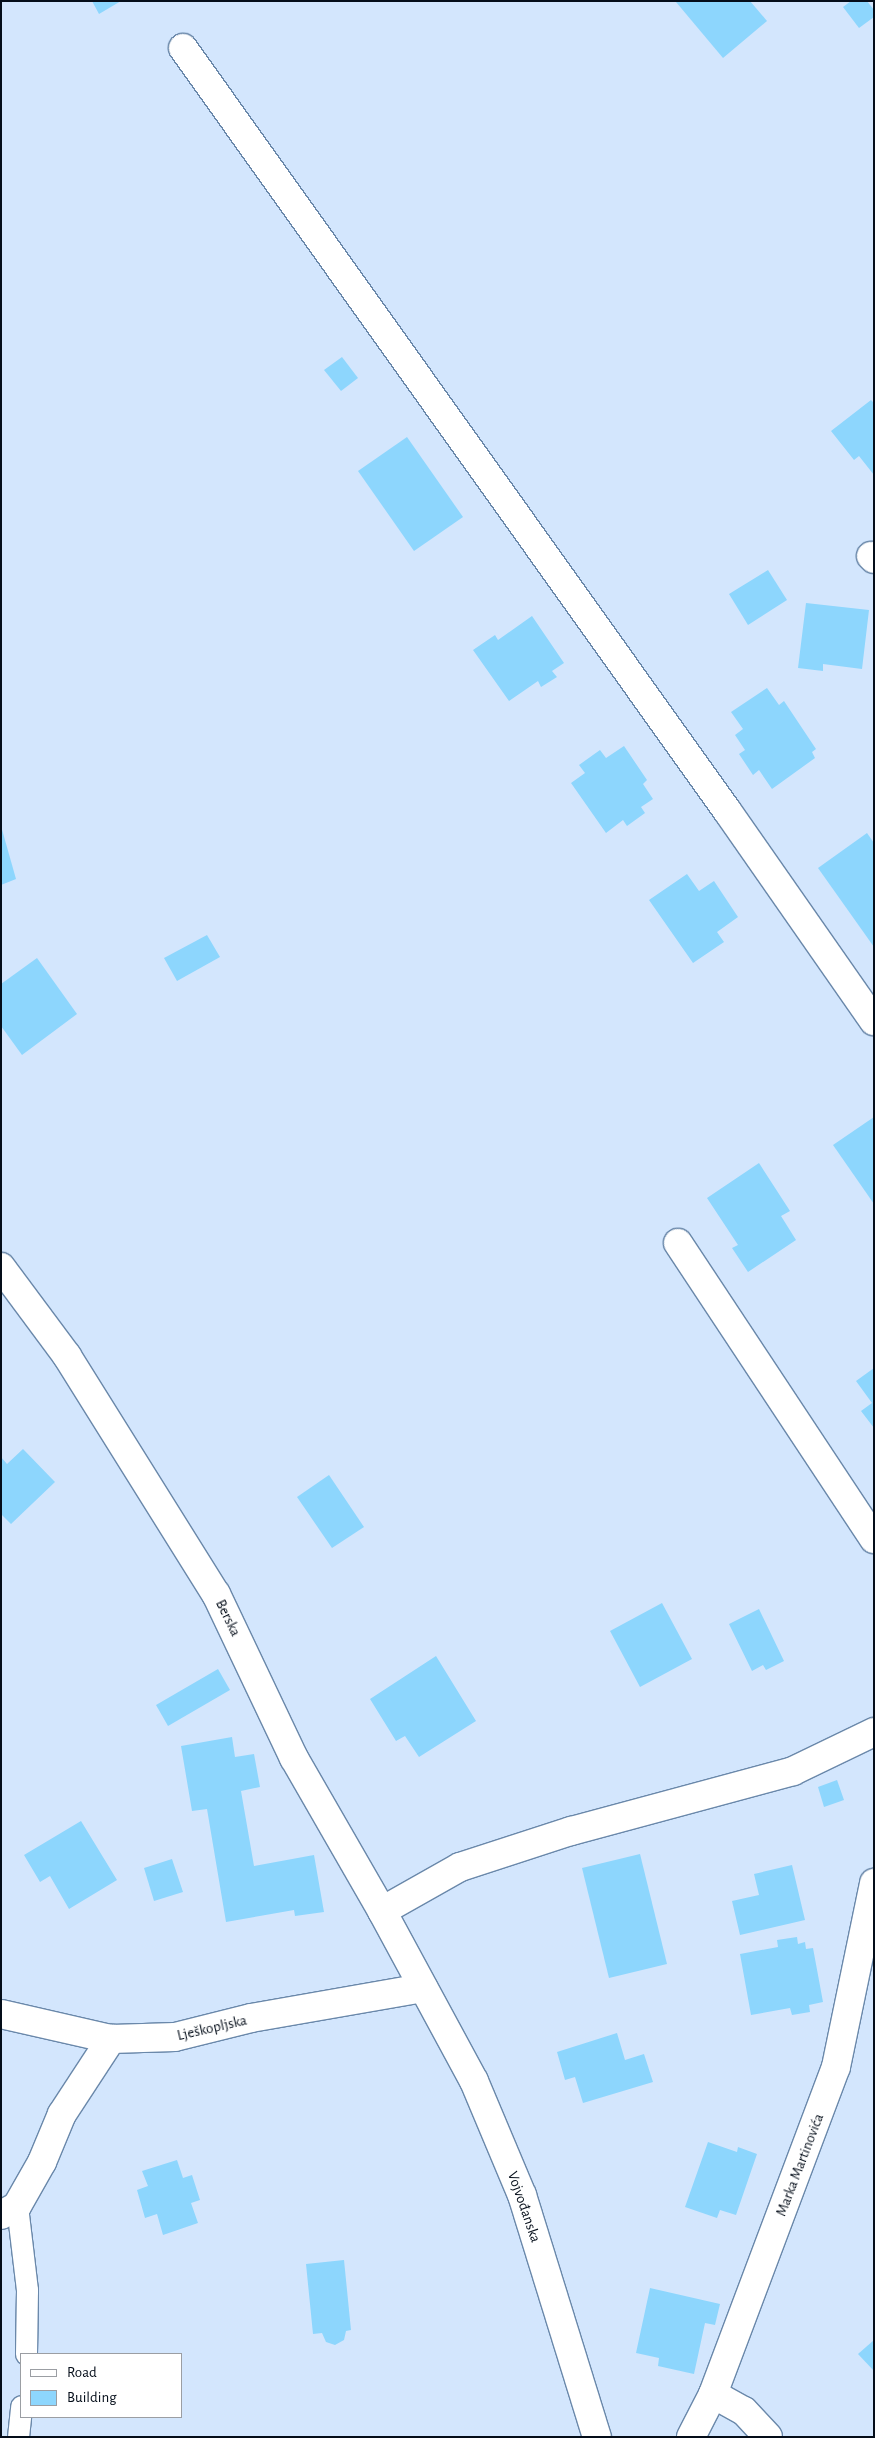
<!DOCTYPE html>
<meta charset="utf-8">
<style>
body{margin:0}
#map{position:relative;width:875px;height:2438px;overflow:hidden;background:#d3e6fd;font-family:"Alegreya Sans",sans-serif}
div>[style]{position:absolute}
.building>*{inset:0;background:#8dd6fd}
.roads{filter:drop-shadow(1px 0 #6a88aa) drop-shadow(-1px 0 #6a88aa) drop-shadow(0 1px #6a88aa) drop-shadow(0 -1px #6a88aa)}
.lane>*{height:21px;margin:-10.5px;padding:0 10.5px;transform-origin:10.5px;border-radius:10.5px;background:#fff}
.street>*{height:28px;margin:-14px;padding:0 14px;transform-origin:14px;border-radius:14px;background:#fff}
span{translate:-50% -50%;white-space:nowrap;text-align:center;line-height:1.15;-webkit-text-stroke:4px #fff;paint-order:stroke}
.street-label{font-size:15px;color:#040d19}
.frame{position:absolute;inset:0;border:2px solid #040d19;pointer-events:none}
.legend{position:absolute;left:20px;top:2353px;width:162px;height:65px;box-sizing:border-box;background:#fff;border:1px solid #9b9ea3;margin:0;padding:6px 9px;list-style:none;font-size:15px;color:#040d19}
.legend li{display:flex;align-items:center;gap:10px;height:25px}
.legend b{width:25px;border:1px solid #9b9ea3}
</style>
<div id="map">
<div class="building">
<i style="clip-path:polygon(92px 1px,121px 1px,99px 14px)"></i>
<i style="clip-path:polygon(750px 1px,767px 21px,723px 58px,676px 2px)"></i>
<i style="clip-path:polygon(851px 1px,867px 1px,874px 10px,874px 17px,859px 28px,843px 7px)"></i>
<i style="clip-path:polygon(342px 357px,358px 378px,341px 391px,324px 370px)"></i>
<i style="clip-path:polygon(871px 400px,874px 403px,874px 475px,859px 456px,854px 460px,831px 431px)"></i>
<i style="clip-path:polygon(407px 437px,463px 517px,414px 551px,358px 471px)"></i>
<i style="clip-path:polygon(768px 570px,787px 600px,748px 625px,729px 594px)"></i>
<i style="clip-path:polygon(806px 603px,869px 610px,862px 669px,823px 664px,823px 671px,798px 668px)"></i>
<i style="clip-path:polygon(532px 616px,564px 663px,552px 671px,557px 677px,541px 687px,538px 681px,509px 701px,473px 650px,495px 635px,498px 640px)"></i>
<i style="clip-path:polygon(767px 688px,779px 705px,784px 701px,816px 749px,812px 752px,815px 758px,772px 789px,759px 770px,753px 775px,739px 754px,745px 750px,735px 735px,743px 729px,731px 712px)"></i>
<i style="clip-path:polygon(624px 746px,647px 780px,643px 784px,653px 799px,641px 807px,645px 813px,627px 826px,623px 820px,606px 833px,571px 783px,585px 773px,579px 765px,600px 750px,606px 758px)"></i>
<i style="clip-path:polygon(1px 826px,16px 879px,1px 885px)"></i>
<i style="clip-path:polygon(867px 833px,874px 843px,874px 947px,818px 868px)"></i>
<i style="clip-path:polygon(687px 874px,699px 891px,714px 881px,738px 917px,717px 932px,724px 942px,693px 963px,649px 900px)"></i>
<i style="clip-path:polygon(207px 935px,220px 957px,177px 981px,164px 958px)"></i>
<i style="clip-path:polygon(37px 958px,77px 1014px,22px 1055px,1px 1026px,1px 984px)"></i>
<i style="clip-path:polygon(874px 1117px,874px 1204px,833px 1145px)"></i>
<i style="clip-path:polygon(759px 1163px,790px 1211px,781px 1216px,796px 1240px,748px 1272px,732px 1248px,738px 1245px,707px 1198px)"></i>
<i style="clip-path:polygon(874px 1368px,874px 1428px,861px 1411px,872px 1403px,856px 1381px)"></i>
<i style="clip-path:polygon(23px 1449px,55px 1482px,11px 1524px,1px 1514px,1px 1457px,7px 1464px)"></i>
<i style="clip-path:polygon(329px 1475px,364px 1527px,332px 1548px,297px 1497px)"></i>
<i style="clip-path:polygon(662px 1603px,692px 1659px,640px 1687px,610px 1631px)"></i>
<i style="clip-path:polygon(759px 1609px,784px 1661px,766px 1670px,763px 1665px,752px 1671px,729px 1624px)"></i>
<i style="clip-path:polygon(436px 1656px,476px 1721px,419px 1757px,405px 1736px,396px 1741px,370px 1699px)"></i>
<i style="clip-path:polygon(218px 1669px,230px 1690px,168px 1726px,156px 1705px)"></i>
<i style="clip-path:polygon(232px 1737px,235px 1757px,254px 1754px,260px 1787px,241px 1791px,254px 1866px,314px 1855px,324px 1912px,295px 1916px,294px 1910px,226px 1922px,207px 1809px,192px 1811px,181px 1746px)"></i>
<i style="clip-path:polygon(837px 1780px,844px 1800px,824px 1807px,818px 1787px)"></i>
<i style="clip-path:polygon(81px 1821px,117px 1880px,69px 1909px,50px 1876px,40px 1882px,24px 1855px)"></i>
<i style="clip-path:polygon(640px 1854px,667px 1964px,609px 1978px,582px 1868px)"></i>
<i style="clip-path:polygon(172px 1859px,183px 1892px,154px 1901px,144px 1868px)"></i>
<i style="clip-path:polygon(792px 1865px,805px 1920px,740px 1935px,732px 1901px,759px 1895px,754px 1874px)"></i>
<i style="clip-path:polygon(797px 1937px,798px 1944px,805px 1942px,806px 1949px,813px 1948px,823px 2002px,809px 2005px,810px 2012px,792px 2015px,790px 2008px,751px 2015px,740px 1954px,778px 1947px,777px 1940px)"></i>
<i style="clip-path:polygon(617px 2033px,625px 2060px,644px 2054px,653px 2082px,583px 2103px,575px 2077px,565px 2080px,557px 2052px)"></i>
<i style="clip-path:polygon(708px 2142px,737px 2152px,738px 2147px,757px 2154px,736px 2215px,720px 2210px,717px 2218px,685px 2207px)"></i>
<i style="clip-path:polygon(177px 2160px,183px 2178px,192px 2175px,200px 2200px,191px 2203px,198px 2223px,163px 2235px,157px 2214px,145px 2218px,137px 2190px,148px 2186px,142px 2171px)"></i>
<i style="clip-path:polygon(344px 2260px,351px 2330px,346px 2331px,344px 2340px,335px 2345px,326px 2342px,322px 2333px,313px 2334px,306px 2264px)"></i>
<i style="clip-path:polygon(650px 2288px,720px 2304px,715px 2325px,705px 2323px,694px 2374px,658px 2366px,659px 2358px,636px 2353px)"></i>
<i style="clip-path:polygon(874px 2340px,874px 2371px,858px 2354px)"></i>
</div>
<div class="roads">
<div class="lane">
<i style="left:17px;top:2206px;width:85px;rotate:83.2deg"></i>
<i style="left:27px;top:2290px;width:64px;rotate:90.9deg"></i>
<i style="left:18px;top:2437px;width:31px;rotate:-84deg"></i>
</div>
<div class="street">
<i style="left:183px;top:48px;width:938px;rotate:54.5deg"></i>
<i style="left:728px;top:812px;width:255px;rotate:55.1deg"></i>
<i style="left:871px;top:556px;width:4px;rotate:45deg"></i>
<i style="left:678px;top:1243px;width:355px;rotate:56.5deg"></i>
<i style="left:1px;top:1267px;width:111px;rotate:53.4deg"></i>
<i style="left:67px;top:1356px;width:281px;rotate:58deg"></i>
<i style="left:216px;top:1594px;width:182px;rotate:64.6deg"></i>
<i style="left:294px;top:1758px;width:177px;rotate:60.1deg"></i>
<i style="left:382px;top:1911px;width:193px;rotate:61.6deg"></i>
<i style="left:474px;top:2081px;width:124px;rotate:67.2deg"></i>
<i style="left:522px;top:2195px;width:253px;rotate:72.8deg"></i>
<i style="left:382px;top:1911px;width:90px;rotate:-29.4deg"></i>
<i style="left:460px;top:1867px;width:117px;rotate:-18deg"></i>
<i style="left:571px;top:1831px;width:230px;rotate:-15.1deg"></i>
<i style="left:793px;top:1771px;width:90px;rotate:-25.7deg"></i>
<i style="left:1px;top:2014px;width:113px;rotate:12.8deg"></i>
<i style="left:111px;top:2039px;width:64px;rotate:-1.8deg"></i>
<i style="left:175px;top:2037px;width:78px;rotate:-14deg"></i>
<i style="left:251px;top:2018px;width:175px;rotate:-9.9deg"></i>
<i style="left:1px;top:2215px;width:18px;rotate:-29deg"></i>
<i style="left:17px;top:2206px;width:51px;rotate:-60.4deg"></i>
<i style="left:42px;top:2162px;width:52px;rotate:-67.4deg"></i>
<i style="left:62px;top:2114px;width:90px;rotate:-56.8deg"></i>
<i style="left:713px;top:2394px;width:35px;rotate:29deg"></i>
<i style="left:744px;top:2411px;width:35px;rotate:47deg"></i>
<i style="left:691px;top:2437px;width:48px;rotate:-62.9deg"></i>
<i style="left:713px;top:2394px;width:349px;rotate:-69.4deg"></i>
<i style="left:836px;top:2067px;width:188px;rotate:-78.3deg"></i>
</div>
</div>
<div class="street-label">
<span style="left:228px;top:1618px;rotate:64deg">Berska</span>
<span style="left:212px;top:2028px;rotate:-13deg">Lješkopljska</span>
<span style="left:800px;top:2165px;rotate:-69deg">Marka Martinovića</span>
<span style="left:524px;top:2207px;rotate:71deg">Vojvođanska</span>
</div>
<div class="frame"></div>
<ul class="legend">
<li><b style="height:6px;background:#fff"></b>Road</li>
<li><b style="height:14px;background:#8dd6fd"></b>Building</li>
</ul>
</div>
